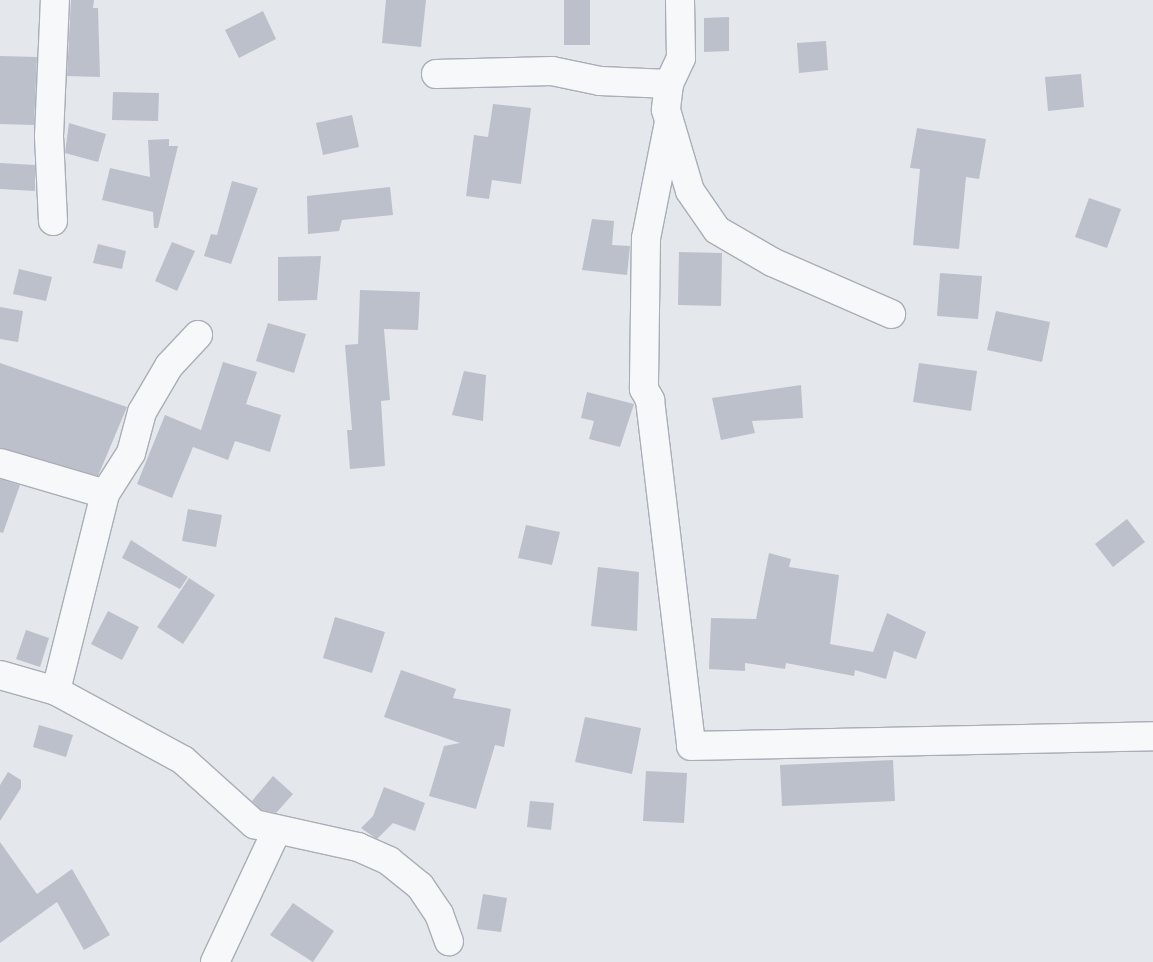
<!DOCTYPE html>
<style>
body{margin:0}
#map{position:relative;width:1153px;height:962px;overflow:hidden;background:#e4e7ec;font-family:Manrope,sans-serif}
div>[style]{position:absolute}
.building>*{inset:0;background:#bbc0ca}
.roads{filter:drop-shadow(1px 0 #a9aeb7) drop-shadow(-1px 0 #a9aeb7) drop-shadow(0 1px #a9aeb7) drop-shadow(0 -1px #a9aeb7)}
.minor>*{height:28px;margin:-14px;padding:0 14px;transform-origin:14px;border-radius:14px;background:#f7f8fa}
span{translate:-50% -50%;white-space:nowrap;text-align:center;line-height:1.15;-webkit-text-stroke:4px #f4f6f9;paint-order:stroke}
</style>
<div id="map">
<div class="building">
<i style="clip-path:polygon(71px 0,94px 0,93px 8px,98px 8px,100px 77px,67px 76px)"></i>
<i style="clip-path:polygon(386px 0,426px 0,421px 47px,382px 43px)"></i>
<i style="clip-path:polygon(564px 0,590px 0,590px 45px,564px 45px)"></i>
<i style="clip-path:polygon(263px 11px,276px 39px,239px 58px,225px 30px)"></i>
<i style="clip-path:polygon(729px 17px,729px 51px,704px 52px,704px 18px)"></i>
<i style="clip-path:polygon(826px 41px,828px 70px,799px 73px,797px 43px)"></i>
<i style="clip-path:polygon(0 56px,37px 57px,34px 125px,0 124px)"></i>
<i style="clip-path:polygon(1081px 74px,1084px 107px,1048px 111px,1045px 77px)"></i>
<i style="clip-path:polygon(113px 92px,159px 93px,158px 121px,112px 120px)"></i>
<i style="clip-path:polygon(493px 104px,531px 108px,521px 184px,492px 180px,489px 199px,466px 196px,474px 135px,488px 137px)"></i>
<i style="clip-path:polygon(352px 115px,359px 147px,323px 155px,316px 123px)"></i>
<i style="clip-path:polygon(69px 123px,106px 134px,98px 162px,65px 153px)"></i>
<i style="clip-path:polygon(917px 128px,986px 139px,979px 179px,966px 177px,959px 249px,913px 245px,920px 169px,910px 168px)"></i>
<i style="clip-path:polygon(169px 139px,169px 146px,178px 146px,158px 228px,154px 228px,153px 212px,102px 200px,110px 168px,150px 177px,148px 140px)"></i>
<i style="clip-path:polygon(0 163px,35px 165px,35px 191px,0 189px)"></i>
<i style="clip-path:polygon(232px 181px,258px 188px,231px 264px,204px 256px,211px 234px,217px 235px)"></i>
<i style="clip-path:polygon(390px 187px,393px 215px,342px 220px,339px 231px,308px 234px,307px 196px)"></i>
<i style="clip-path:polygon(1089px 198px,1121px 209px,1107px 248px,1075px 237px)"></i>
<i style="clip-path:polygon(592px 219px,614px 221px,612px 245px,630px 246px,627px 275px,582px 270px)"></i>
<i style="clip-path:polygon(172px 242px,195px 251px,177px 291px,155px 281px)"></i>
<i style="clip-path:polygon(98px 244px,126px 251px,122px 269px,93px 263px)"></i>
<i style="clip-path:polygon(679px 252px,722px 253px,721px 306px,678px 305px)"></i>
<i style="clip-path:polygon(321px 256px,317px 300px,278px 301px,278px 257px)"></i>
<i style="clip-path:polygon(19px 269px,52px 277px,46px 301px,13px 294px)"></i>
<i style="clip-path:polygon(940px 273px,982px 276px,978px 319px,937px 316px)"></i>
<i style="clip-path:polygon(360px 290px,420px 292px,418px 330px,384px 329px,390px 400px,381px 401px,385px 466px,350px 469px,347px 430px,352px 430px,345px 345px,358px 344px)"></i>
<i style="clip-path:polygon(0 307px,23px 311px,18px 342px,0 339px)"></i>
<i style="clip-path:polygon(996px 311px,1050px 322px,1042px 362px,987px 350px)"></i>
<i style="clip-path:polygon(268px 323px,306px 334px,294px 373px,256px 361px)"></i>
<i style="clip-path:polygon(223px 362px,257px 372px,246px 404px,281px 415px,270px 452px,235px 441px,228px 460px,193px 447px,172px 498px,137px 484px,165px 415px,201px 430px)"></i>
<i style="clip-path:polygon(0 363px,127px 407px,98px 476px,0 448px)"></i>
<i style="clip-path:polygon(919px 363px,977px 371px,971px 411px,913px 402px)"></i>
<i style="clip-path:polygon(464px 371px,486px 375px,483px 421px,452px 415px)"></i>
<i style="clip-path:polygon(801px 385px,803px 418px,752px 421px,755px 433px,721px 440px,712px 398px)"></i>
<i style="clip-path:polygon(587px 392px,634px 404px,620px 447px,589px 439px,594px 421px,581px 418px)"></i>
<i style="clip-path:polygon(0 479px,20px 485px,3px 533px,0 532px)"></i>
<i style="clip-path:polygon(188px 509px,222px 515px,216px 547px,182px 541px)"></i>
<i style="clip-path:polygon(1127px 519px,1145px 542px,1113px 567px,1095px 544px)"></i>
<i style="clip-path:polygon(526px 525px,560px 532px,552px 565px,518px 558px)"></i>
<i style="clip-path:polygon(131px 540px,188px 577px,180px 589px,122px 558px)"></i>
<i style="clip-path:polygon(769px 553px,791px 559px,789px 567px,839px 575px,830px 644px,873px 652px,887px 613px,926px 632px,916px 659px,894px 651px,886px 679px,855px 670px,854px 676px,786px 663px,785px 669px,745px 663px,745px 671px,709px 669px,711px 618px,756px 619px)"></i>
<i style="clip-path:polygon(598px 567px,639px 572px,637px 631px,591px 626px)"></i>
<i style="clip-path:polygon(189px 578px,215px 595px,183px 644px,157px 627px)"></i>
<i style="clip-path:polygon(108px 611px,139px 627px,122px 660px,91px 644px)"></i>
<i style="clip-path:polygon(335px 617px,385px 632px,372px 673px,323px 658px)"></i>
<i style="clip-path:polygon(26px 630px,49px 638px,40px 667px,16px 659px)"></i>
<i style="clip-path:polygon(401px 670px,456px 689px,453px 698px,511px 709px,504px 747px,495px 745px,476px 809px,429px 796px,444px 746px,460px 743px,384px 717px)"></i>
<i style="clip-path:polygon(585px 717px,641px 728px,632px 774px,575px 762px)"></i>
<i style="clip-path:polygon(39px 725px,73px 735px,66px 757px,33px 747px)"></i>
<i style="clip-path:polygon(893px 760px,895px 801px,782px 806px,780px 765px)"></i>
<i style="clip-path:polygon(646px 771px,687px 773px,684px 823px,643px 821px)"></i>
<i style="clip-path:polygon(8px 772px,21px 780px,21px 788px,0 821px,0 785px)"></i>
<i style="clip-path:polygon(273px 776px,293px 794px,276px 813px,261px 810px,252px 801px)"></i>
<i style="clip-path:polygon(384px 787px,425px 803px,415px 831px,393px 823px,377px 839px,361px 828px,373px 816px)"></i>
<i style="clip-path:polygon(530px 801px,554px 803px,551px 830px,527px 827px)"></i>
<i style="clip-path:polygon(0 842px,37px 894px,72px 869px,110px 935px,84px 950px,57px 902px,0 943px)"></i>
<i style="clip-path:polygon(483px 894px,507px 898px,501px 932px,477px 929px)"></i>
<i style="clip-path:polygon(293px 903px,334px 931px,313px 962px,270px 935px)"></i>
</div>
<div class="roads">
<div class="minor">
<i style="left:680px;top:0;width:58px;rotate:89deg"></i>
<i style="left:681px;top:58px;width:29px;rotate:115deg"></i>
<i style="left:669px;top:84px;width:26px;rotate:97deg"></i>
<i style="left:666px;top:110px;width:84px;rotate:73.5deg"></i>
<i style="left:690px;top:191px;width:47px;rotate:55.3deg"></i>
<i style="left:717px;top:230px;width:64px;rotate:30.2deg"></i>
<i style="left:772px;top:262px;width:130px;rotate:23.6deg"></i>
<i style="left:436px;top:74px;width:116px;rotate:-1.5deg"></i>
<i style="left:552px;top:71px;width:49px;rotate:11.8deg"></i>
<i style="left:600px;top:81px;width:69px;rotate:2.5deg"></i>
<i style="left:669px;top:122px;width:118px;rotate:101.2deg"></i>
<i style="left:646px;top:238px;width:151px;rotate:90.8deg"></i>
<i style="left:644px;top:389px;width:13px;rotate:61deg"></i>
<i style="left:650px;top:400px;width:348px;rotate:83.2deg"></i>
<i style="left:691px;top:746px;width:462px;rotate:-1.2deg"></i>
<i style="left:53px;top:221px;width:85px;rotate:-92.7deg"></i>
<i style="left:49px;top:136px;width:136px;rotate:-87.5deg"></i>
<i style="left:198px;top:335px;width:42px;rotate:133.1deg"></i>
<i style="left:169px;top:366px;width:53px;rotate:120.4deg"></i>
<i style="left:142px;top:412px;width:42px;rotate:105deg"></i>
<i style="left:131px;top:453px;width:49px;rotate:122.4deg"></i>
<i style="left:105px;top:494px;width:203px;rotate:104deg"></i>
<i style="left:56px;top:691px;width:145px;rotate:28.5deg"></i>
<i style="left:183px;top:760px;width:96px;rotate:42deg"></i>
<i style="left:254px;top:824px;width:107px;rotate:12.5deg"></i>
<i style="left:358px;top:847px;width:34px;rotate:24deg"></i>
<i style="left:389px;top:861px;width:40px;rotate:39deg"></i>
<i style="left:420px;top:886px;width:34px;rotate:56deg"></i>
<i style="left:439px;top:914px;width:29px;rotate:70deg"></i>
<i style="left:0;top:463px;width:109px;rotate:16.4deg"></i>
<i style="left:0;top:675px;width:58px;rotate:15.9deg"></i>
<i style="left:215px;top:962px;width:144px;rotate:-64.9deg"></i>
</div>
</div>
</div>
